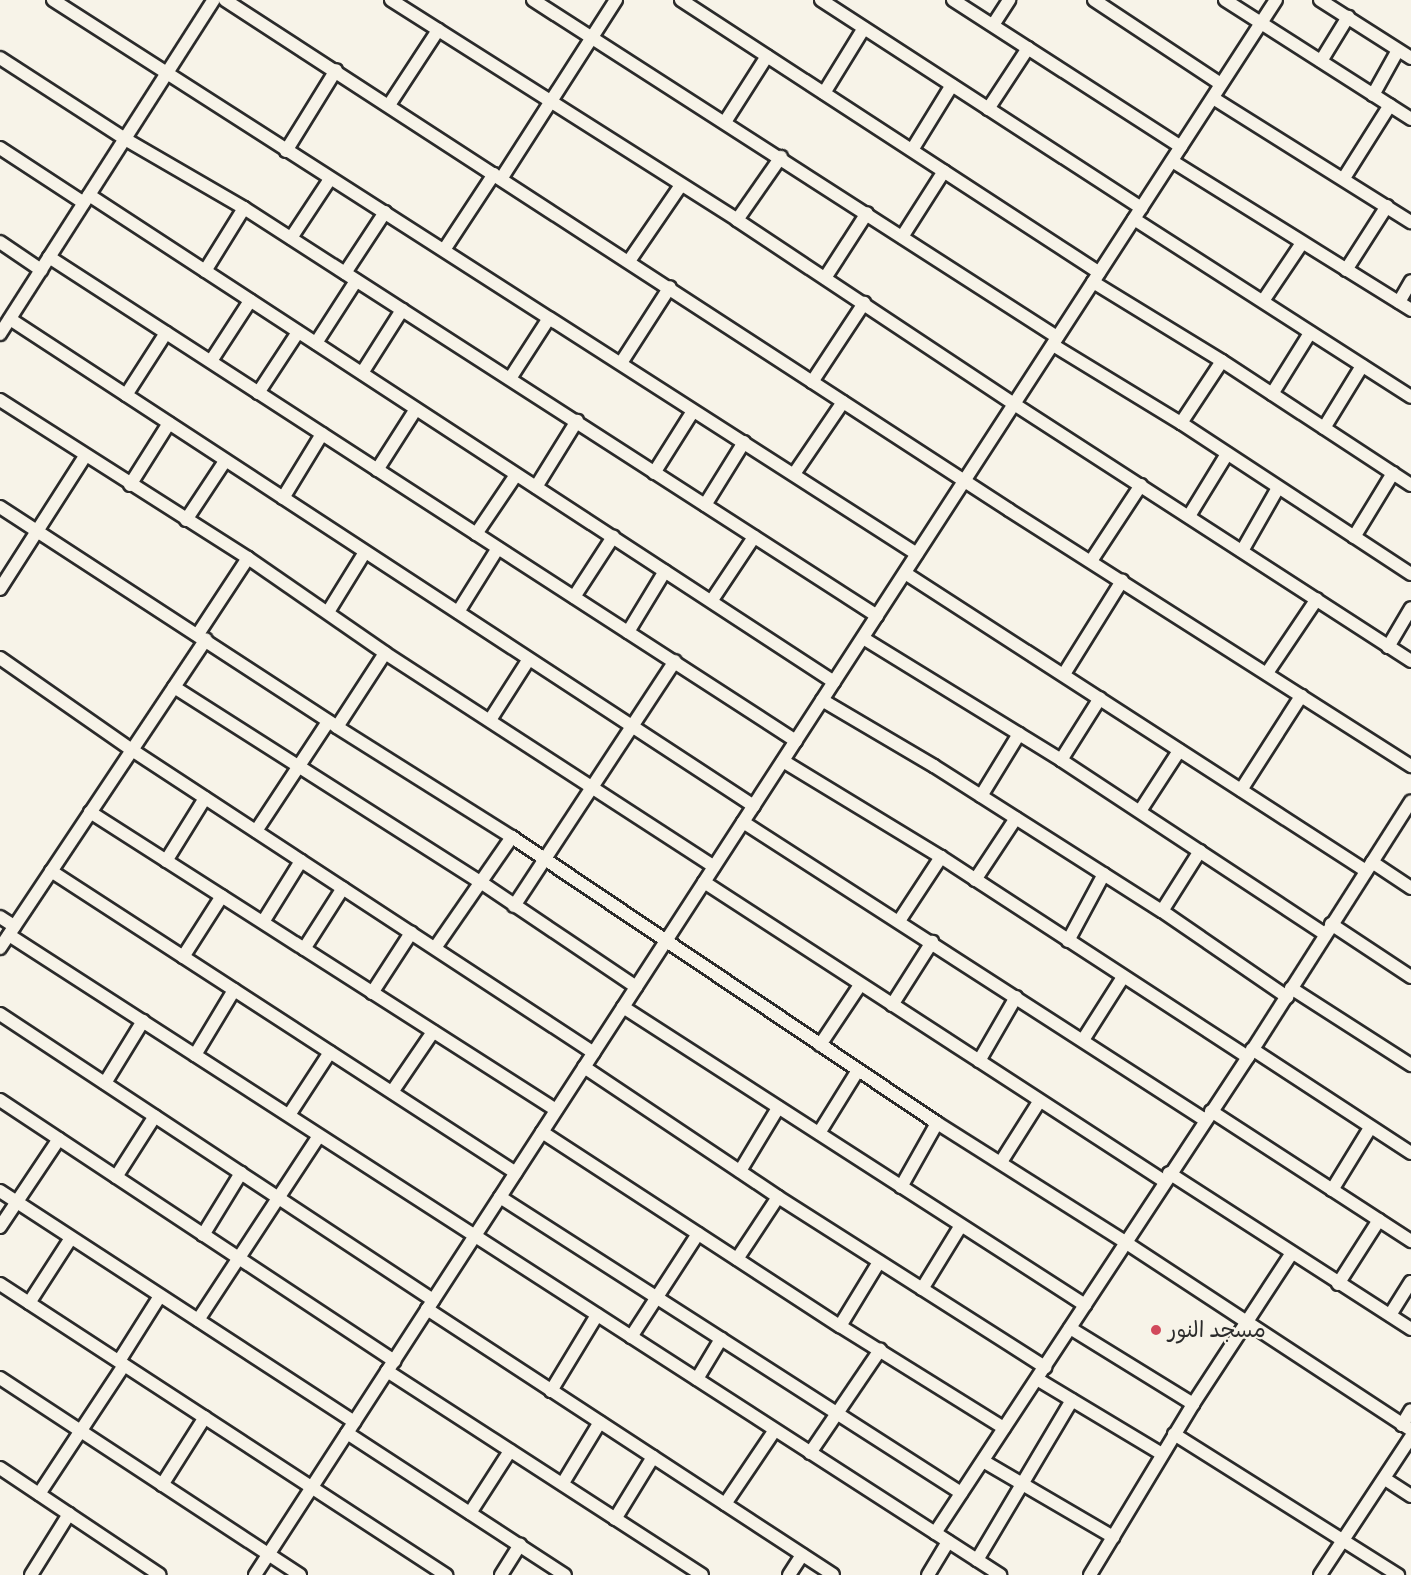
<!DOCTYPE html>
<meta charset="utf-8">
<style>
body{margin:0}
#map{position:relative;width:1411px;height:1575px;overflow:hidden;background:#f7f3e8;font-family:"Patrick Hand","Playpen Sans Arabic",sans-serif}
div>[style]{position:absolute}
.roads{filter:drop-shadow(2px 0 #2b2b2b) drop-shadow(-2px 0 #2b2b2b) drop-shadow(0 2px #2b2b2b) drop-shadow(0 -2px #2b2b2b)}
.minor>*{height:12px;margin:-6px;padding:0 6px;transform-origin:6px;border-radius:6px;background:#f7f3e8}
.dots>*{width:16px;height:16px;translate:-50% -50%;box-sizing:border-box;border:3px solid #f7f3e8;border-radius:50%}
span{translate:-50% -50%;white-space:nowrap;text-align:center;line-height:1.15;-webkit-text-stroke:4.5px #f7f3e8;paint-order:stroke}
.poi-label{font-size:22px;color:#2b2b2b}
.left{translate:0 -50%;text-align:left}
</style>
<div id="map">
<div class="roads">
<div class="minor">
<i style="left:53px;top:0;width:1026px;rotate:32.67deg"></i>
<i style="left:225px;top:0;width:935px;rotate:33.04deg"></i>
<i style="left:1009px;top:510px;width:477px;rotate:32.5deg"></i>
<i style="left:391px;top:0;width:410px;rotate:32.4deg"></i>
<i style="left:737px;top:220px;width:333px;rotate:33.6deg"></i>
<i style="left:1014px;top:404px;width:473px;rotate:32.9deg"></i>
<i style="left:533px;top:0;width:623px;rotate:32.75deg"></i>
<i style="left:681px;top:0;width:499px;rotate:33.1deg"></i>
<i style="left:821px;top:0;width:382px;rotate:33deg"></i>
<i style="left:953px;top:0;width:271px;rotate:32.8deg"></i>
<i style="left:1094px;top:0;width:152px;rotate:33.5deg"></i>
<i style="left:1225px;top:0;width:221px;rotate:32.6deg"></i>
<i style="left:1320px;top:0;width:108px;rotate:32.5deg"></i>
<i style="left:993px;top:25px;width:30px;rotate:-57deg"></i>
<i style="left:0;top:58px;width:149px;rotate:32.9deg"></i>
<i style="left:125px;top:139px;width:138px;rotate:30.1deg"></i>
<i style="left:244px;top:208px;width:753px;rotate:32.8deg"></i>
<i style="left:1321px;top:61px;width:52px;rotate:-58.5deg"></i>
<i style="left:824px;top:93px;width:76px;rotate:-58.4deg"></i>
<i style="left:1373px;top:95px;width:51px;rotate:-60.9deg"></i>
<i style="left:1213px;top:98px;width:234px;rotate:32.1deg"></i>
<i style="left:389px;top:105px;width:90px;rotate:-56.8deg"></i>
<i style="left:988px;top:109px;width:73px;rotate:-56.7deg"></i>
<i style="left:725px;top:122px;width:78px;rotate:-57.5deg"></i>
<i style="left:0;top:148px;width:100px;rotate:33.2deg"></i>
<i style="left:912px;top:150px;width:76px;rotate:-58.4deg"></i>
<i style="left:286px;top:151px;width:95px;rotate:-58.3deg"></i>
<i style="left:1172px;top:161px;width:282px;rotate:31.9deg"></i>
<i style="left:1344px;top:178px;width:86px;rotate:-57.8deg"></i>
<i style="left:501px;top:179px;width:213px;rotate:-57.3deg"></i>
<i style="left:89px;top:195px;width:890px;rotate:33.17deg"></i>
<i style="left:1134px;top:219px;width:329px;rotate:32.7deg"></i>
<i style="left:737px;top:220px;width:77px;rotate:-55.1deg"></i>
<i style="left:902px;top:237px;width:78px;rotate:-57.5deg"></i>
<i style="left:291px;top:238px;width:71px;rotate:-56.5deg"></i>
<i style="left:0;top:242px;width:50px;rotate:34.3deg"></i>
<i style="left:444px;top:250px;width:91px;rotate:-56.7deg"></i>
<i style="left:49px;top:257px;width:890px;rotate:32.94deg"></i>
<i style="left:629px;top:261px;width:92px;rotate:-55.6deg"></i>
<i style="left:1346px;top:270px;width:76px;rotate:-57.4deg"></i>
<i style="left:205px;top:271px;width:74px;rotate:-58.2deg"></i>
<i style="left:345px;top:273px;width:73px;rotate:-56.7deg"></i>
<i style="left:825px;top:278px;width:77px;rotate:-57.1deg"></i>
<i style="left:1093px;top:282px;width:151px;rotate:31.5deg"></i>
<i style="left:1222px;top:361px;width:226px;rotate:33.3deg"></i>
<i style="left:1263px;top:301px;width:70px;rotate:-56.1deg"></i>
<i style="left:1399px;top:302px;width:24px;rotate:-60deg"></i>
<i style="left:10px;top:319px;width:889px;rotate:33.21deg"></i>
<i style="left:0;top:334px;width:397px;rotate:-57.4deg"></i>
<i style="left:316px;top:343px;width:74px;rotate:-57.2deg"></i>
<i style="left:1053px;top:345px;width:150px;rotate:31.4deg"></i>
<i style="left:1181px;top:423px;width:275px;rotate:33.3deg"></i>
<i style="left:211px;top:361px;width:72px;rotate:-57deg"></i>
<i style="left:621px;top:363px;width:90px;rotate:-57.2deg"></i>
<i style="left:362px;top:373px;width:75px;rotate:-57.6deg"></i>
<i style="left:511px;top:377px;width:70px;rotate:-57.2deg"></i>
<i style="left:812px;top:382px;width:95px;rotate:-56.6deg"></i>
<i style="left:258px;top:393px;width:73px;rotate:-56.7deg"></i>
<i style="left:1272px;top:394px;width:72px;rotate:-58.1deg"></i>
<i style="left:126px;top:395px;width:74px;rotate:-57.2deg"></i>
<i style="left:0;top:400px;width:294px;rotate:32.5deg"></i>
<i style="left:248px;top:558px;width:167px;rotate:34.7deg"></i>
<i style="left:385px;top:653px;width:392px;rotate:33deg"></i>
<i style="left:1181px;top:423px;width:74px;rotate:-56.5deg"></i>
<i style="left:1324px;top:428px;width:73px;rotate:-58.5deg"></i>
<i style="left:377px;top:470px;width:72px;rotate:-57.4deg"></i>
<i style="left:654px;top:473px;width:73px;rotate:-57.8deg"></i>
<i style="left:794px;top:474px;width:87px;rotate:-55.8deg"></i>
<i style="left:130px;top:485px;width:73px;rotate:-57.8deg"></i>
<i style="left:536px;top:487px;width:78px;rotate:-58.2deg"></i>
<i style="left:283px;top:498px;width:75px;rotate:-58.6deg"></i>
<i style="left:705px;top:505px;width:74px;rotate:-58.2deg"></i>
<i style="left:0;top:507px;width:402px;rotate:33.1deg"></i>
<i style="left:337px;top:727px;width:207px;rotate:32.2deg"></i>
<i style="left:512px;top:837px;width:512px;rotate:33.94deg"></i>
<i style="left:937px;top:1123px;width:222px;rotate:32.3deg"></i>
<i style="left:1125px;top:1242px;width:342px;rotate:33.3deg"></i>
<i style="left:1189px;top:516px;width:73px;rotate:-58.5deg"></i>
<i style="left:186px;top:520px;width:71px;rotate:-56.5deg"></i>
<i style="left:476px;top:534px;width:71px;rotate:-55.9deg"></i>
<i style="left:1354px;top:537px;width:75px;rotate:-58.6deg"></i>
<i style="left:1242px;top:551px;width:73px;rotate:-60.3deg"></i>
<i style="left:1091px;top:561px;width:91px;rotate:-56.7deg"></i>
<i style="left:905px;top:573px;width:549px;rotate:32.88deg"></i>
<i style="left:0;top:589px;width:158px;rotate:-57.4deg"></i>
<i style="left:574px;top:597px;width:72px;rotate:-57deg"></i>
<i style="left:712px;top:600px;width:76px;rotate:-56.3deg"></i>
<i style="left:328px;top:612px;width:70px;rotate:-58.3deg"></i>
<i style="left:458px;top:612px;width:75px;rotate:-58deg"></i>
<i style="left:628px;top:632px;width:71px;rotate:-58.8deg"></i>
<i style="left:198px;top:634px;width:91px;rotate:-56.7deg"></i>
<i style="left:863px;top:638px;width:233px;rotate:31.6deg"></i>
<i style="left:1061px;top:760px;width:316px;rotate:33.4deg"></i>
<i style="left:1388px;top:647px;width:45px;rotate:-59.5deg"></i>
<i style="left:0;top:658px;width:161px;rotate:34.9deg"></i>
<i style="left:132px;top:750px;width:552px;rotate:33.26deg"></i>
<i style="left:1267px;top:673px;width:89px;rotate:-56deg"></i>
<i style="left:1064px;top:674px;width:110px;rotate:-58.1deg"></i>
<i style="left:174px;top:687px;width:365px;rotate:32.5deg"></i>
<i style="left:482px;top:883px;width:186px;rotate:34deg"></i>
<i style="left:822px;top:700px;width:130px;rotate:30.5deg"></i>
<i style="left:934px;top:766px;width:270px;rotate:32.5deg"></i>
<i style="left:1162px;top:911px;width:152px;rotate:34.5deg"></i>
<i style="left:490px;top:720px;width:72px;rotate:-57.4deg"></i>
<i style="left:337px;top:727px;width:88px;rotate:-57deg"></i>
<i style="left:1061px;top:760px;width:73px;rotate:-57.8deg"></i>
<i style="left:783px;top:761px;width:185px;rotate:31.3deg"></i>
<i style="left:941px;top:857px;width:366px;rotate:33.1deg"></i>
<i style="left:1241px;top:790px;width:112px;rotate:-57.4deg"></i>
<i style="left:981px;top:796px;width:73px;rotate:-58.5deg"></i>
<i style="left:1140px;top:811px;width:72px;rotate:-57deg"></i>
<i style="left:90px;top:812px;width:553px;rotate:32.6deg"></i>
<i style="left:743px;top:822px;width:550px;rotate:32.82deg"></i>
<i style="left:256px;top:831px;width:131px;rotate:-56.6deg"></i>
<i style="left:166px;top:861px;width:74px;rotate:-58.2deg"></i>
<i style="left:1372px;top:862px;width:47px;rotate:33.7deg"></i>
<i style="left:51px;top:871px;width:554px;rotate:33deg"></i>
<i style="left:975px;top:880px;width:74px;rotate:-56.5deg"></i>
<i style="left:704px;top:882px;width:549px;rotate:33.02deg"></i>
<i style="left:514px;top:906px;width:293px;rotate:-56.7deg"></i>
<i style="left:1162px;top:911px;width:71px;rotate:-57.7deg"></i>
<i style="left:0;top:917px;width:17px;rotate:33deg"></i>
<i style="left:899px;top:921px;width:77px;rotate:-56.7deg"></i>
<i style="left:263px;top:922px;width:72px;rotate:-58.1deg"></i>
<i style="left:1331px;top:924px;width:96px;rotate:33.5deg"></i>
<i style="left:9px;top:935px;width:1180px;rotate:32.85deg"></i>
<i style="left:1068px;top:941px;width:76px;rotate:-61.8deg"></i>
<i style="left:0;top:948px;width:371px;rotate:-56.3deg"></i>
<i style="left:435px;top:948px;width:135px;rotate:-55.3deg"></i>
<i style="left:304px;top:949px;width:72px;rotate:-57.4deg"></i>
<i style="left:183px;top:957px;width:72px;rotate:-57.4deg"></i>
<i style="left:1291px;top:988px;width:143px;rotate:32.7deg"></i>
<i style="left:372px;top:993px;width:72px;rotate:-57deg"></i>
<i style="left:892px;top:1005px;width:75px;rotate:-57.6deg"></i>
<i style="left:623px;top:1007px;width:550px;rotate:32.82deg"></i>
<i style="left:0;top:1014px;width:519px;rotate:33.45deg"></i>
<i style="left:1083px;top:1040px;width:75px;rotate:-57.6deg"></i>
<i style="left:820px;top:1045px;width:72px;rotate:-56.3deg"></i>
<i style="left:1252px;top:1049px;width:190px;rotate:33.2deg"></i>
<i style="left:195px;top:1055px;width:76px;rotate:-59deg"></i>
<i style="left:979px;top:1061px;width:74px;rotate:-60deg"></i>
<i style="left:584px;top:1067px;width:234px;rotate:33.8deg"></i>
<i style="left:778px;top:1197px;width:317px;rotate:32.5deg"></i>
<i style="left:105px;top:1083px;width:73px;rotate:-58.5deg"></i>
<i style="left:392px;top:1092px;width:73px;rotate:-55.7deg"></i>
<i style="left:0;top:1100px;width:473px;rotate:33.5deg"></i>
<i style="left:1211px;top:1111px;width:239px;rotate:33deg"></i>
<i style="left:289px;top:1115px;width:75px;rotate:-56.9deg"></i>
<i style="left:542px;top:1132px;width:356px;rotate:33.1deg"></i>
<i style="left:840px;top:1326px;width:193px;rotate:31.9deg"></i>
<i style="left:819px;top:1133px;width:74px;rotate:-58.2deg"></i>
<i style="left:1001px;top:1162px;width:71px;rotate:-57.7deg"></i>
<i style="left:740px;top:1171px;width:74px;rotate:-58.9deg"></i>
<i style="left:1169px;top:1173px;width:288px;rotate:32.8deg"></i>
<i style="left:116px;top:1177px;width:72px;rotate:-57.4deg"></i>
<i style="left:901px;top:1187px;width:73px;rotate:-60.6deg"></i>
<i style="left:1332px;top:1190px;width:73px;rotate:-58.5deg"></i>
<i style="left:0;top:1191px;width:423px;rotate:33.1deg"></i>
<i style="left:500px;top:1197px;width:548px;rotate:32.7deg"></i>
<i style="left:0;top:1227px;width:106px;rotate:-56.2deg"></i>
<i style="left:203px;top:1235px;width:73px;rotate:-58.5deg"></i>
<i style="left:737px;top:1259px;width:74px;rotate:-56.5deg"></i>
<i style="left:0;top:1284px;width:533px;rotate:33.12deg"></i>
<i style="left:1338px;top:1284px;width:76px;rotate:-57.4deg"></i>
<i style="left:922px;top:1289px;width:73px;rotate:-58.5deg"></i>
<i style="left:29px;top:1303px;width:77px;rotate:-57.1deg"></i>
<i style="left:427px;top:1309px;width:485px;rotate:33.2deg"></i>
<i style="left:1390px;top:1315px;width:39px;rotate:-58deg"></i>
<i style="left:198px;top:1320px;width:220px;rotate:-56.7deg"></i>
<i style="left:840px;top:1326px;width:75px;rotate:-58.6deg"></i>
<i style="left:1070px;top:1328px;width:145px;rotate:31.7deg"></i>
<i style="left:631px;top:1337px;width:123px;rotate:-57deg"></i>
<i style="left:119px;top:1361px;width:77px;rotate:-57.8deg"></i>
<i style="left:387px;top:1371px;width:375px;rotate:32.9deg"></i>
<i style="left:0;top:1378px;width:359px;rotate:33.3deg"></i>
<i style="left:697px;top:1379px;width:47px;rotate:-59deg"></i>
<i style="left:1037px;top:1379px;width:146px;rotate:31deg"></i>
<i style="left:551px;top:1391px;width:89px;rotate:-58.8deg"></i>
<i style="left:1402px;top:1425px;width:17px;rotate:-59deg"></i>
<i style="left:347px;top:1433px;width:260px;rotate:33.1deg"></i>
<i style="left:1174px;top:1434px;width:265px;rotate:32.2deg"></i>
<i style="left:810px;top:1453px;width:125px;rotate:-55.8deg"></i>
<i style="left:983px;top:1461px;width:151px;rotate:30.3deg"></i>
<i style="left:0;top:1468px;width:192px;rotate:33.8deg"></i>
<i style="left:1385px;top:1479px;width:31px;rotate:33deg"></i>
<i style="left:563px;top:1483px;width:71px;rotate:-58.8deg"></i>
<i style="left:162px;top:1485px;width:80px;rotate:-57.7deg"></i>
<i style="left:39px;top:1494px;width:154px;rotate:-56.6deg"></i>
<i style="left:725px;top:1504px;width:89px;rotate:-56deg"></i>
<i style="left:470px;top:1513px;width:74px;rotate:-57.2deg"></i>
<i style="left:615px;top:1519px;width:73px;rotate:-58.5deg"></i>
<i style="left:935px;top:1533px;width:570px;rotate:-56.67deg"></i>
<i style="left:1248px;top:1057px;width:303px;rotate:-57.5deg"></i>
<i style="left:977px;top:1560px;width:186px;rotate:-59.3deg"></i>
<i style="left:31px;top:1575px;width:72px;rotate:-58.1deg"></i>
<i style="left:255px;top:1575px;width:1877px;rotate:-57.05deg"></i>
<i style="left:501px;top:1575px;width:36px;rotate:-58deg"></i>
<i style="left:789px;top:1575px;width:24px;rotate:-57deg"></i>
<i style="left:928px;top:1575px;width:39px;rotate:-59deg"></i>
<i style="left:1090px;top:1575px;width:200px;rotate:-58.9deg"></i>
<i style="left:1193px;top:1404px;width:179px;rotate:-56.8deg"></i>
<i style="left:1320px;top:1575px;width:165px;rotate:-56.6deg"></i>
</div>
</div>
<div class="dots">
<i style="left:1156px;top:1330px;background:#d1495b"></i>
</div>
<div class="poi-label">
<span class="left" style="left:1168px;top:1330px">مسجد النور</span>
</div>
</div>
